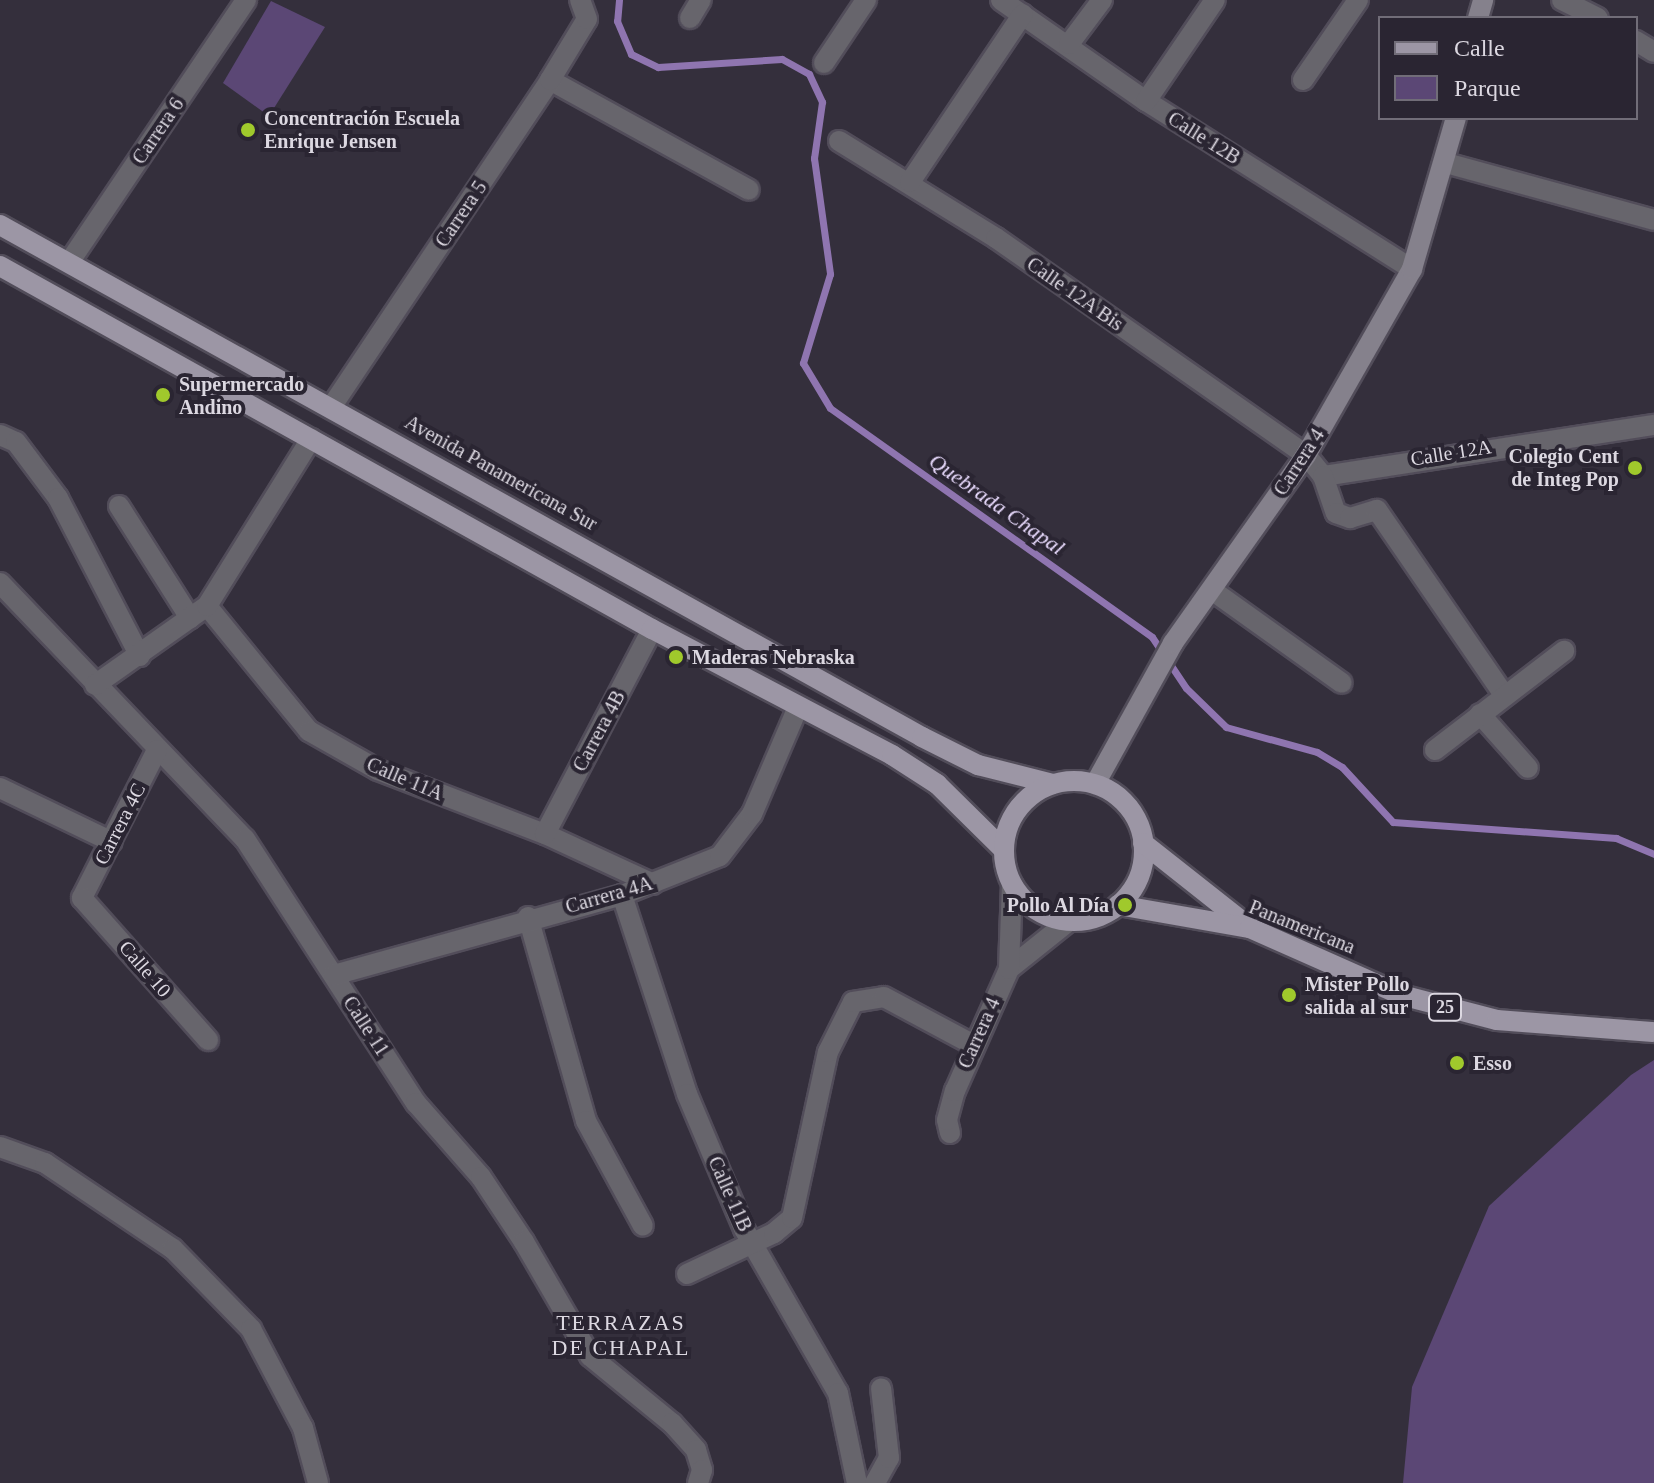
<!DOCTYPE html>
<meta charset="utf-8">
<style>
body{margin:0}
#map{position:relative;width:1654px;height:1483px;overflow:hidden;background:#342f3c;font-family:Georgia,serif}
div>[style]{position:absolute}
.green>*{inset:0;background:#5b4775}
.stream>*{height:7px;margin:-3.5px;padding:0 3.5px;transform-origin:3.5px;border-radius:3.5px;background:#8f75b0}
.roads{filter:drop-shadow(2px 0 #524d5a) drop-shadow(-2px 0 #524d5a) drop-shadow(0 2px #524d5a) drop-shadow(0 -2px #524d5a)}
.street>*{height:20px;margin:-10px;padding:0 10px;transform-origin:10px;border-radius:10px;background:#67656c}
.secondary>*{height:20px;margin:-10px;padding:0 10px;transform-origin:10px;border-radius:10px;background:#85818c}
.primary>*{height:20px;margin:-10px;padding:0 10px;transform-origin:10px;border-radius:10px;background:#9c96a5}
.primary>.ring{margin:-10px;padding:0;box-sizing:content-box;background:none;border:20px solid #9c96a5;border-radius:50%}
.dots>*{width:22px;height:22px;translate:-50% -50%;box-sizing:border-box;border:4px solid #2a2532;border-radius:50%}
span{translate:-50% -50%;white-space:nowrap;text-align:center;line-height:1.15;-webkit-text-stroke:8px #2a2532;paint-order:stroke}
.shield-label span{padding:2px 6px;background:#2a2532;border:2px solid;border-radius:6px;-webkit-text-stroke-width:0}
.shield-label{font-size:18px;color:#dcd8e1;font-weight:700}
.poi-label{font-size:20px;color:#dcd8e1;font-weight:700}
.left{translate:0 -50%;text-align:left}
.right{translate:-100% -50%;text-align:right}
.street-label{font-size:20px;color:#dcd8e1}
.water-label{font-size:22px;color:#e8dafd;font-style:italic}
.neighbourhood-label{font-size:22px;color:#dcd8e1;letter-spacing:2px}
.legend{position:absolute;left:1378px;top:16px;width:260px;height:104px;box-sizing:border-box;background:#2a2532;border:2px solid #716d78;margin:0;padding:10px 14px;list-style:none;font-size:24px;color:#dcd8e1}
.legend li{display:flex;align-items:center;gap:16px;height:40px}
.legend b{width:40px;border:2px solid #716d78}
</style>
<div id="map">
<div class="green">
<i style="clip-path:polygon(271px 1px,325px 27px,269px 116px,223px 83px)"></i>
<i style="clip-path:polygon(1654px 1060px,1654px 1483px,1403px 1483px,1412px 1387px,1489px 1206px,1631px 1075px)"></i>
</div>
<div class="stream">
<i style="left:619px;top:0;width:21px;rotate:95deg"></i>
<i style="left:617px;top:21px;width:36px;rotate:67deg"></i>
<i style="left:631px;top:54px;width:30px;rotate:26deg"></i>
<i style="left:658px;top:67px;width:124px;rotate:-3.7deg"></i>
<i style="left:782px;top:59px;width:31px;rotate:29deg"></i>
<i style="left:809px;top:74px;width:31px;rotate:65deg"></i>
<i style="left:822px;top:102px;width:57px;rotate:98.1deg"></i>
<i style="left:814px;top:158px;width:117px;rotate:82.1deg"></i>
<i style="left:830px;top:274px;width:93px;rotate:106.9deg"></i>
<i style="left:803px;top:363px;width:52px;rotate:59deg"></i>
<i style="left:830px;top:408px;width:395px;rotate:35.4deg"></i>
<i style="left:1152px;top:637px;width:61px;rotate:56.3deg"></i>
<i style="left:1186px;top:688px;width:56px;rotate:44.3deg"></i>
<i style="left:1226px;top:727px;width:94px;rotate:15.4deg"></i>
<i style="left:1317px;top:752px;width:29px;rotate:31deg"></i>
<i style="left:1342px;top:767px;width:75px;rotate:47.2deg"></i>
<i style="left:1393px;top:822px;width:224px;rotate:4.1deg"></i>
<i style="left:1616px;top:838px;width:41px;rotate:22.8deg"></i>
</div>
<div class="roads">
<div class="street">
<i style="left:1001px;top:0;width:177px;rotate:34.9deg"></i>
<i style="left:1146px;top:101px;width:315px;rotate:32.3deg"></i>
<i style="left:1562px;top:0;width:40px;rotate:26.6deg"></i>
<i style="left:690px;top:18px;width:21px;rotate:-59deg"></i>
<i style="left:1636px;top:41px;width:21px;rotate:31deg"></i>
<i style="left:1069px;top:44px;width:55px;rotate:-53.1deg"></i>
<i style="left:824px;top:63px;width:76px;rotate:-56.3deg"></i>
<i style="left:550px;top:80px;width:227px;rotate:28.9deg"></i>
<i style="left:1303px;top:80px;width:97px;rotate:-55.5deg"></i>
<i style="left:1146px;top:101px;width:122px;rotate:-55.7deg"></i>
<i style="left:839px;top:141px;width:185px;rotate:31.7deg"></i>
<i style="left:996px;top:238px;width:378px;rotate:35deg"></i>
<i style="left:1306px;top:455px;width:27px;rotate:51deg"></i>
<i style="left:1323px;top:476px;width:335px;rotate:-8.8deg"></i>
<i style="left:1446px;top:163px;width:216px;rotate:15.3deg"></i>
<i style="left:910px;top:182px;width:202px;rotate:-56.1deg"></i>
<i style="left:70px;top:261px;width:315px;rotate:-56deg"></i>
<i style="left:332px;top:406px;width:392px;rotate:-56.2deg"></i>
<i style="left:550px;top:80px;width:71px;rotate:-58.8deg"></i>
<i style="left:587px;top:19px;width:20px;rotate:-110deg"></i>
<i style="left:0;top:435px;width:17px;rotate:24deg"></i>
<i style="left:16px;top:442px;width:70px;rotate:53.1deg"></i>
<i style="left:58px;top:498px;width:178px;rotate:62.6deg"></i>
<i style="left:1323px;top:476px;width:39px;rotate:71deg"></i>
<i style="left:1336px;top:513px;width:15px;rotate:20deg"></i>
<i style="left:1350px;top:518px;width:28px;rotate:-17deg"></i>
<i style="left:1377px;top:510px;width:224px;rotate:55.5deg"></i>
<i style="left:119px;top:506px;width:133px;rotate:57.6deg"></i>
<i style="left:0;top:583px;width:354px;rotate:46.3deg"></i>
<i style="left:245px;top:839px;width:315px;rotate:57.1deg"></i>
<i style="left:416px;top:1103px;width:98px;rotate:48.7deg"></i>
<i style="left:481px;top:1177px;width:78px;rotate:56.5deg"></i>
<i style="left:524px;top:1242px;width:132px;rotate:59.9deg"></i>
<i style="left:590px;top:1356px;width:106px;rotate:39.3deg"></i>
<i style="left:672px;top:1423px;width:36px;rotate:48deg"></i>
<i style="left:696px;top:1450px;width:21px;rotate:73deg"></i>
<i style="left:702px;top:1470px;width:14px;rotate:107deg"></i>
<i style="left:1213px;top:591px;width:158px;rotate:35.5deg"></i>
<i style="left:207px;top:606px;width:161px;rotate:50.8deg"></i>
<i style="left:309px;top:731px;width:79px;rotate:29.5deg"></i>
<i style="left:378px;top:770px;width:179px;rotate:21deg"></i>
<i style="left:545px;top:834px;width:119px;rotate:24.8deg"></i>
<i style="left:95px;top:685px;width:137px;rotate:-35.2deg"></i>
<i style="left:207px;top:606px;width:197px;rotate:-58.1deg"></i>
<i style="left:1480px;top:714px;width:72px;rotate:48.4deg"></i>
<i style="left:157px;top:750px;width:166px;rotate:116.9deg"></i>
<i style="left:82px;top:898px;width:190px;rotate:48.4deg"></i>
<i style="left:1435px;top:750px;width:163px;rotate:-37.5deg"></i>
<i style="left:0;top:788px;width:124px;rotate:25.7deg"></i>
<i style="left:545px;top:834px;width:231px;rotate:-62.4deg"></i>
<i style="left:622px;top:895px;width:209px;rotate:71.9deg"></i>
<i style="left:687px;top:1094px;width:147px;rotate:67.1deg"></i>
<i style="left:744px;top:1229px;width:189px;rotate:60.2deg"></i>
<i style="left:838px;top:1393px;width:92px;rotate:78.1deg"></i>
<i style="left:528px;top:917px;width:212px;rotate:74.1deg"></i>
<i style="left:586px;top:1121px;width:119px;rotate:61.5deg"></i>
<i style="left:1009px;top:969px;width:77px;rotate:-38.7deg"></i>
<i style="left:334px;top:975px;width:299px;rotate:-15.5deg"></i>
<i style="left:622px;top:895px;width:105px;rotate:-21.7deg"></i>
<i style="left:720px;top:856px;width:53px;rotate:-52.7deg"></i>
<i style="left:752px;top:814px;width:116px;rotate:-66.7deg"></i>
<i style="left:950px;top:1133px;width:13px;rotate:-103deg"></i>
<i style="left:947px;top:1120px;width:30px;rotate:-75deg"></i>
<i style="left:955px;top:1091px;width:133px;rotate:-66.1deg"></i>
<i style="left:1009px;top:969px;width:85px;rotate:-88deg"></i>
<i style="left:0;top:1147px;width:48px;rotate:19.6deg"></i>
<i style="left:45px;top:1163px;width:154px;rotate:33.9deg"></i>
<i style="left:173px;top:1249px;width:112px;rotate:45.7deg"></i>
<i style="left:251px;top:1329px;width:112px;rotate:62.3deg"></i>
<i style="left:303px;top:1428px;width:57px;rotate:74.7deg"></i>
<i style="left:687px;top:1274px;width:96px;rotate:-25.2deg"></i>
<i style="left:774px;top:1233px;width:23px;rotate:-40deg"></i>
<i style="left:792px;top:1218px;width:170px;rotate:-77.8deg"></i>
<i style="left:828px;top:1052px;width:56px;rotate:-63.4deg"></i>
<i style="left:853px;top:1002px;width:31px;rotate:-9deg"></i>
<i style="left:884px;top:997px;width:100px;rotate:28.1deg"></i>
<i style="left:875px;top:1483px;width:29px;rotate:-61deg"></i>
<i style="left:889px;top:1458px;width:70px;rotate:-96.5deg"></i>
</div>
<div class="secondary">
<i style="left:1478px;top:18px;width:19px;rotate:-74deg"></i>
<i style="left:1095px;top:784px;width:161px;rotate:-61deg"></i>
<i style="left:1173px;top:643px;width:230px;rotate:-54.7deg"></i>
<i style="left:1306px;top:455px;width:214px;rotate:-60.3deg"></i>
<i style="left:1412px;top:269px;width:157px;rotate:-73.8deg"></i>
</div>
<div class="primary">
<i style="left:0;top:225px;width:1055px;rotate:29.04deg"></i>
<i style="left:922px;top:737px;width:63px;rotate:26.6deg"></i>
<i style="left:978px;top:765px;width:77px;rotate:14.2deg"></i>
<i style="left:0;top:266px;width:746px;rotate:29.11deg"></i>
<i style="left:652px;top:629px;width:271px;rotate:27.7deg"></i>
<i style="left:892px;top:755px;width:54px;rotate:32.8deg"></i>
<i style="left:937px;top:784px;width:94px;rotate:44.6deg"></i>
<i class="ring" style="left:1004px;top:781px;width:120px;height:120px"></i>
<i style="left:1143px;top:843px;width:132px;rotate:38.3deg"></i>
<i style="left:1118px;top:905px;width:134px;rotate:9.9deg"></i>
<i style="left:1250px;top:928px;width:165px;rotate:23.9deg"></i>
<i style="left:1401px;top:995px;width:99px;rotate:14.6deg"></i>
<i style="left:1497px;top:1020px;width:157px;rotate:4.4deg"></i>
</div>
</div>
<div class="dots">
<i style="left:248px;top:130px;background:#a0c92c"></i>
<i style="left:163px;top:395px;background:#a0c92c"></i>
<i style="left:1635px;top:468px;background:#a0c92c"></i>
<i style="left:676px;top:657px;background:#a0c92c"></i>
<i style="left:1125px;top:905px;background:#a0c92c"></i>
<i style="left:1289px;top:995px;background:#a0c92c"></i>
<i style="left:1457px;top:1063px;background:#a0c92c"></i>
</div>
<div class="shield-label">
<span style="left:1445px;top:1007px">25</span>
</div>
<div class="poi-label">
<span class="left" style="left:264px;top:130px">Concentración Escuela<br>Enrique Jensen</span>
<span class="left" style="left:179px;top:396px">Supermercado<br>Andino</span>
<span class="right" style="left:1619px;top:468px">Colegio Cent<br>de Integ Pop</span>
<span class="left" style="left:692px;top:657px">Maderas Nebraska</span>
<span class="right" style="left:1109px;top:905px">Pollo Al Día</span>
<span class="left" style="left:1305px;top:996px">Mister Pollo<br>salida al sur</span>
<span class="left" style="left:1473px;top:1063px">Esso</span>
</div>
<div class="street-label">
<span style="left:158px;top:131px;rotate:-56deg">Carrera 6</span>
<span style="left:1204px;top:138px;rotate:32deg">Calle 12B</span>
<span style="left:461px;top:214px;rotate:-56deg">Carrera 5</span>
<span style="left:1075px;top:294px;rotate:35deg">Calle 12A Bis</span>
<span style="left:1451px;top:453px;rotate:-9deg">Calle 12A</span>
<span style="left:1299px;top:462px;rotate:-57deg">Carrera 4</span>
<span style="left:501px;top:473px;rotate:29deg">Avenida Panamericana Sur</span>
<span style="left:599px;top:731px;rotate:-62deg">Carrera 4B</span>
<span style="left:405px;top:779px;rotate:23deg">Calle 11A</span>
<span style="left:120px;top:824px;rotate:-63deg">Carrera 4C</span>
<span style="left:609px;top:895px;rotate:-16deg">Carrera 4A</span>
<span style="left:1302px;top:927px;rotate:22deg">Panamericana</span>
<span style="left:145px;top:969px;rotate:49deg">Calle 10</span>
<span style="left:366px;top:1026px;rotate:57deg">Calle 11</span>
<span style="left:979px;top:1033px;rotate:-66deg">Carrera 4</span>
<span style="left:730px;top:1194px;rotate:66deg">Calle 11B</span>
</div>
<div class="water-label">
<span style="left:997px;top:504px;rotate:35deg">Quebrada Chapal</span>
</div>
<div class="neighbourhood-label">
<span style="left:621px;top:1335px">TERRAZAS<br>DE CHAPAL</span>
</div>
<ul class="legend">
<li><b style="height:10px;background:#9c96a5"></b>Calle</li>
<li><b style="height:22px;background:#5b4775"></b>Parque</li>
</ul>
</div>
